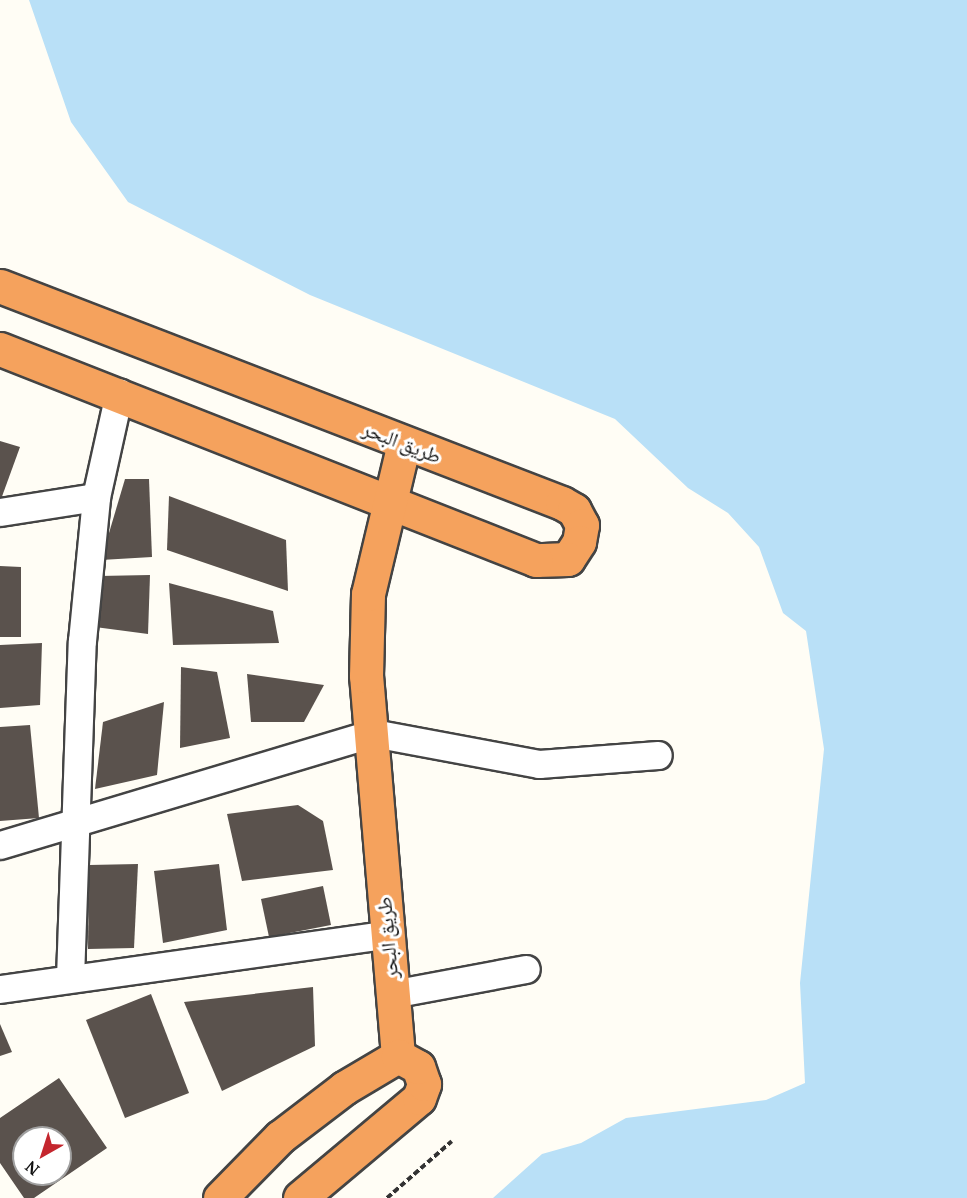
<!DOCTYPE html>
<meta charset="utf-8">
<style>
body{margin:0}
#map{position:relative;width:967px;height:1198px;overflow:hidden;background:#fffdf5;font-family:"PT Serif","Noto Naskh Arabic",serif}
div>[style]{position:absolute}
.water>*{inset:0;background:#b9e0f7}
.building>*{inset:0;background:#5a524d}
.path>*{height:4px;margin-top:-2px;transform-origin:0;background:repeating-linear-gradient(90deg,#333 0 6px,transparent 0 9px)}
.roads{filter:drop-shadow(2px 0 #444) drop-shadow(-2px 0 #444) drop-shadow(0 2px #444) drop-shadow(0 -2px #444)}
.minor>*{height:27px;margin:-13.5px;padding:0 13.5px;transform-origin:13.5px;border-radius:13.5px;background:#fff}
.highway>*{height:33px;margin:-16.5px;padding:0 16.5px;transform-origin:16.5px;border-radius:16.5px;background:#f5a25d}
span{translate:-50% -50%;white-space:nowrap;text-align:center;line-height:1.15;-webkit-text-stroke:6px #fff;paint-order:stroke}
.street-label{font-size:20px;color:#111}
.north{position:absolute;left:12px;top:1126px;width:60px;height:60px;box-sizing:border-box;background:#fff;border:2px solid #a0a0a0;border-radius:50%;rotate:219deg;font-size:16px;font-weight:700;line-height:24px;text-align:center;color:#111}
.north::after{content:'';display:block;margin:auto;width:21px;height:27px;background:#c4262e;clip-path:polygon(50% 0,100% 100%,50% 72%,0 100%)}
</style>
<div id="map">
<div class="water">
<i style="clip-path:polygon(29px 0,967px 0,967px 1198px,493px 1198px,542px 1154px,581px 1143px,626px 1118px,766px 1100px,805px 1083px,800px 983px,824px 749px,806px 631px,783px 613px,759px 547px,728px 513px,688px 488px,615px 419px,310px 295px,128px 202px,71px 122px)"></i>
</div>
<div class="building">
<i style="clip-path:polygon(0 441px,20px 447px,0 502px)"></i>
<i style="clip-path:polygon(125px 479px,149px 479px,152px 557px,101px 560px)"></i>
<i style="clip-path:polygon(169px 496px,286px 540px,288px 591px,167px 550px)"></i>
<i style="clip-path:polygon(0 566px,21px 567px,21px 637px,0 637px)"></i>
<i style="clip-path:polygon(150px 575px,148px 634px,95px 627px,99px 576px)"></i>
<i style="clip-path:polygon(169px 583px,273px 611px,279px 643px,173px 645px)"></i>
<i style="clip-path:polygon(42px 643px,40px 705px,0 708px,0 645px)"></i>
<i style="clip-path:polygon(181px 667px,217px 672px,230px 738px,180px 748px)"></i>
<i style="clip-path:polygon(247px 674px,324px 685px,304px 722px,251px 722px)"></i>
<i style="clip-path:polygon(164px 702px,157px 775px,95px 789px,103px 722px)"></i>
<i style="clip-path:polygon(30px 725px,39px 818px,0 821px,0 727px)"></i>
<i style="clip-path:polygon(298px 805px,323px 821px,333px 870px,242px 881px,227px 814px)"></i>
<i style="clip-path:polygon(138px 864px,134px 948px,88px 949px,89px 865px)"></i>
<i style="clip-path:polygon(219px 864px,227px 930px,163px 943px,154px 871px)"></i>
<i style="clip-path:polygon(323px 886px,331px 925px,269px 937px,261px 899px)"></i>
<i style="clip-path:polygon(313px 987px,315px 1046px,222px 1091px,184px 1002px)"></i>
<i style="clip-path:polygon(151px 994px,189px 1093px,125px 1118px,86px 1020px)"></i>
<i style="clip-path:polygon(0 1024px,12px 1052px,0 1056px)"></i>
<i style="clip-path:polygon(evenodd,59px 1078px,107px 1148px,34px 1198px,24px 1198px,0 1163px,0 1118px,59px 1078px,24px 1138px,60px 1138px,60px 1174px,24px 1174px,24px 1138px)"></i>
</div>
<div class="path">
<i style="left:387px;top:1198px;width:86px;rotate:-41.2deg"></i>
</div>
<div class="roads">
<div class="minor">
<i style="left:0;top:512px;width:97px;rotate:-8.9deg"></i>
<i style="left:0;top:845px;width:389px;rotate:-16.7deg"></i>
<i style="left:373px;top:733px;width:169px;rotate:10.6deg"></i>
<i style="left:539px;top:764px;width:119px;rotate:-4.3deg"></i>
<i style="left:70px;top:978px;width:337px;rotate:-88deg"></i>
<i style="left:82px;top:641px;width:145px;rotate:-84.4deg"></i>
<i style="left:96px;top:497px;width:107px;rotate:-77.5deg"></i>
<i style="left:0;top:989px;width:390px;rotate:-8deg"></i>
<i style="left:392px;top:994px;width:136px;rotate:-10.6deg"></i>
</div>
<div class="highway">
<i style="left:0;top:286px;width:602px;rotate:21.11deg"></i>
<i style="left:562px;top:503px;width:14px;rotate:30deg"></i>
<i style="left:574px;top:510px;width:17px;rotate:62deg"></i>
<i style="left:582px;top:525px;width:17px;rotate:100deg"></i>
<i style="left:579px;top:542px;width:20px;rotate:123deg"></i>
<i style="left:568px;top:559px;width:32px;rotate:178deg"></i>
<i style="left:536px;top:560px;width:576px;rotate:-158.51deg"></i>
<i style="left:398px;top:1056px;width:381px;rotate:-94.8deg"></i>
<i style="left:366px;top:676px;width:82px;rotate:-88.6deg"></i>
<i style="left:368px;top:594px;width:155px;rotate:-76.6deg"></i>
<i style="left:220px;top:1198px;width:86px;rotate:-45.5deg"></i>
<i style="left:280px;top:1137px;width:81px;rotate:-37.4deg"></i>
<i style="left:344px;top:1088px;width:63px;rotate:-30.7deg"></i>
<i style="left:300px;top:1198px;width:155px;rotate:-40deg"></i>
<i style="left:419px;top:1098px;width:15px;rotate:-70deg"></i>
<i style="left:424px;top:1084px;width:18px;rotate:-109deg"></i>
<i style="left:418px;top:1067px;width:23px;rotate:-151deg"></i>
</div>
</div>
<div class="street-label">
<span style="left:402px;top:442px;rotate:21deg">طريق البحر</span>
<span style="left:387px;top:938px;rotate:-95deg">طريق البحر</span>
</div>
<div class="north">N</div>
</div>
